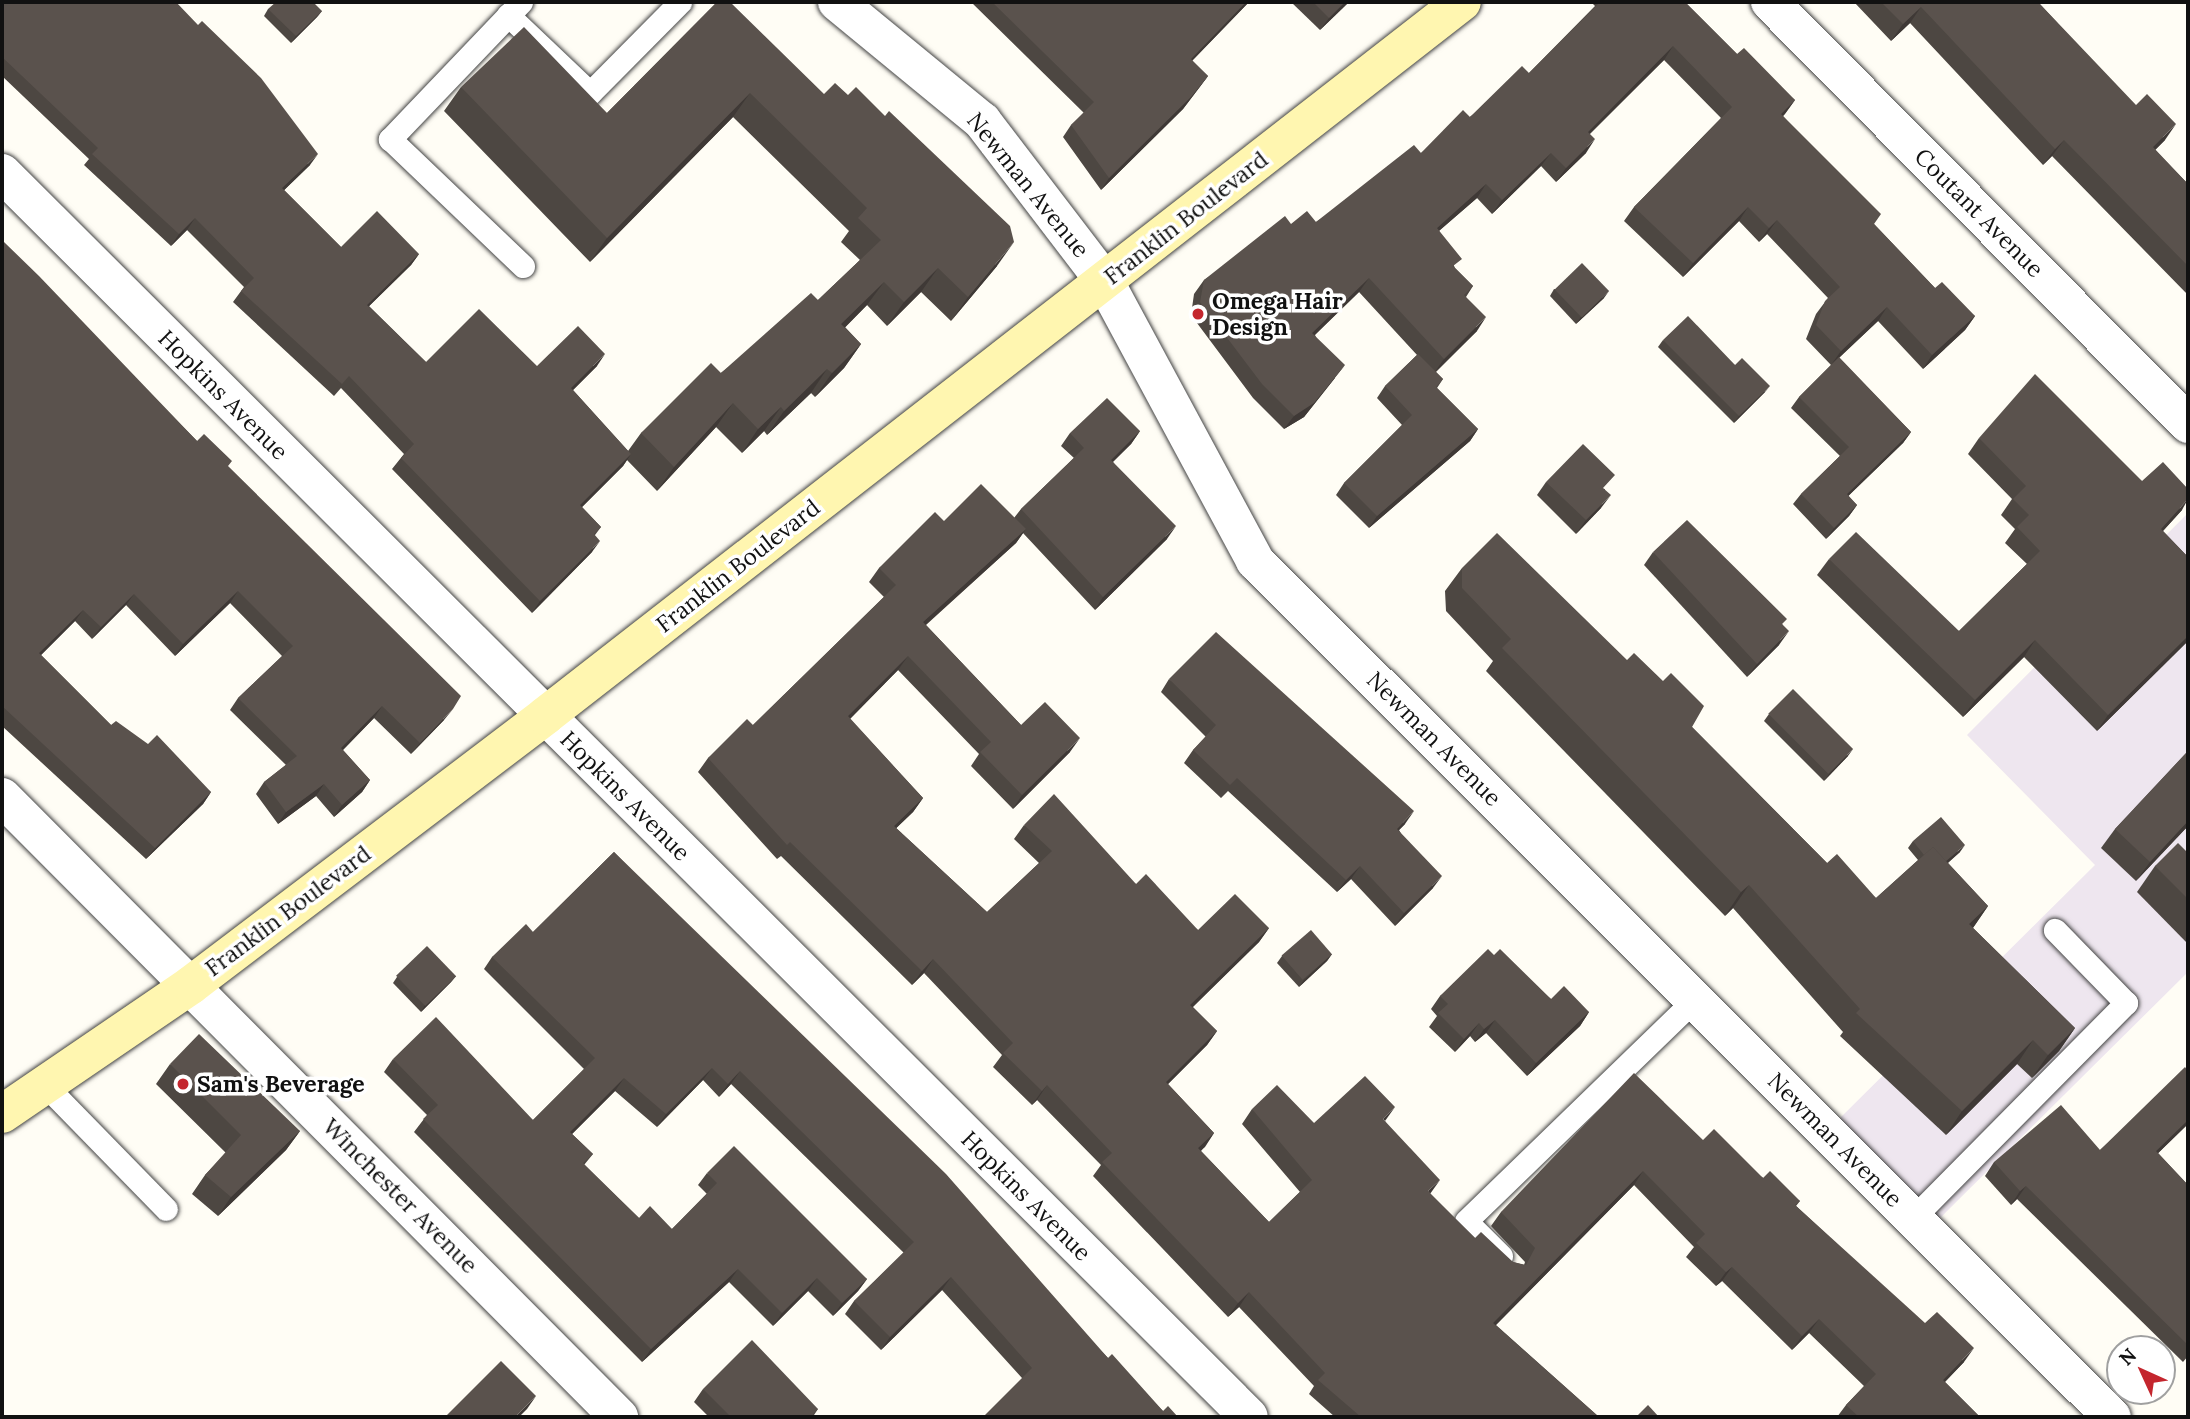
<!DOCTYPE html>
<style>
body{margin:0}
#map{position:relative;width:2190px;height:1419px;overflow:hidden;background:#fffdf5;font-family:Lora,serif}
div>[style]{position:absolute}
.industrial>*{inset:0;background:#eee6ef}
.roads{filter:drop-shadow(0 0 2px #444) drop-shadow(0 0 2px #444)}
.lane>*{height:23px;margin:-11.5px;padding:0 11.5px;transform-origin:11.5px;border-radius:11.5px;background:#fff}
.street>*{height:38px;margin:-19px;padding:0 19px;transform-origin:19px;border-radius:19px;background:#fff}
.secondary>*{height:38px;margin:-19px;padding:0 19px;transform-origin:19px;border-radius:19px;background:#fff6b0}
.wall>*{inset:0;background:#4d4742}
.shaded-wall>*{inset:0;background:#3f3936}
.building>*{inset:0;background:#5a524d;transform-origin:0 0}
.dots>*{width:19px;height:19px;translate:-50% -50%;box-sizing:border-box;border:4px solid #fff;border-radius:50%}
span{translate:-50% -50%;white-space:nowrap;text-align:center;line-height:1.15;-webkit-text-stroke:7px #fff;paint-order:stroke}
.street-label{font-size:23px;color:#111}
.poi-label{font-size:23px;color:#111;font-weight:700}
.left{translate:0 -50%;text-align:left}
.frame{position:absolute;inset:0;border:4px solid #111;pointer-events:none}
.north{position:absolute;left:2106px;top:1335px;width:70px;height:70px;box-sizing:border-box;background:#fff;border:2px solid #a0a0a0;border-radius:50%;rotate:315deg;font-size:19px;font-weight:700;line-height:28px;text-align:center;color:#111}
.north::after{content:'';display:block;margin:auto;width:24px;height:32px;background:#c4262e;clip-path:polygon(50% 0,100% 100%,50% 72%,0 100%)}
</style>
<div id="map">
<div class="industrial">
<div style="clip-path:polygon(2188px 513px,2188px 972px,1934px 1224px,1833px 1125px,2095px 865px,1967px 735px)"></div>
</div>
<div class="roads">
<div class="lane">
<div style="left:521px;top:2px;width:190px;rotate:133.7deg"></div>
<div style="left:390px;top:139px;width:184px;rotate:43.7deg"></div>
<div style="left:508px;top:15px;width:113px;rotate:43.6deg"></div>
<div style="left:590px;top:93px;width:128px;rotate:-45.3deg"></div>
<div style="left:45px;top:1085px;width:173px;rotate:45.7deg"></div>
<div style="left:1913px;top:1218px;width:303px;rotate:-45.3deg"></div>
<div style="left:2126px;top:1003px;width:102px;rotate:-134.2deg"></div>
<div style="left:1501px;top:1256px;width:49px;rotate:-135deg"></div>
<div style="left:1466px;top:1221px;width:318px;rotate:-44.1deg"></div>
</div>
<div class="street">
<div style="left:837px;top:2px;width:188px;rotate:39.4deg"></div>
<div style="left:982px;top:121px;width:203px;rotate:52.6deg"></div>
<div style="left:1105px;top:282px;width:317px;rotate:61.7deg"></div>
<div style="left:1255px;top:561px;width:1211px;rotate:44.97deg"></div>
<div style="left:1770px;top:2px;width:594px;rotate:45.27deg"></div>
<div style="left:2px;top:173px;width:1761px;rotate:44.93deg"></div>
<div style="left:2px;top:797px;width:875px;rotate:45.14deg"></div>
</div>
<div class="secondary">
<div style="left:2px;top:1114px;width:229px;rotate:-34.3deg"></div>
<div style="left:191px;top:985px;width:445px;rotate:-37.2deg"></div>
<div style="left:545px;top:716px;width:1162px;rotate:-37.91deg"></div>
</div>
</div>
<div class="wall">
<div style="clip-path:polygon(2px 2px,310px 165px,284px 190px,341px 247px,419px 254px,411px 265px,369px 306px,426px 362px,537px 366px,597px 366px,573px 390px,628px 451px,641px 433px,818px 300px,860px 260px,841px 242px,849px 231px,733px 117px,590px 262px,444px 111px,461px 87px,607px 113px,717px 2px,997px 266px,951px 321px,921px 292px,887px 326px,867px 305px,845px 327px,861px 344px,844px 368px,815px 397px,811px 393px,767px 435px,764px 431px,742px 453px,716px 427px,657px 491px,627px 460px,623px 466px,582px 507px,601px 527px,595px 535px,592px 552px,532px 613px,392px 469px,404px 454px,341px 388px,334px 396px,233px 302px,244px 287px,187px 230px,171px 246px,84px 165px,89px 159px,2px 76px)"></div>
<div style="clip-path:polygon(971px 2px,1249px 2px,1192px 61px,1208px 76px,1199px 88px,1183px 109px,1101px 190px,1063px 137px,1071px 125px,1084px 113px)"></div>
<div style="clip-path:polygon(1291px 2px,1349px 2px,1320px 30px)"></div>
<div style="clip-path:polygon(1591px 2px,1685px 2px,1737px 54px,1795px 100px,1783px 116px,1874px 224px,1935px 288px,1975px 316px,1965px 330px,1923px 369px,1878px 321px,1839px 358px,1911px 432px,1903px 443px,1848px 496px,1857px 505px,1849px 516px,1826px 539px,1793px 504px,1801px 494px,1840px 456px,1791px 408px,1799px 397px,1831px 365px,1806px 339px,1816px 314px,1828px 298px,1767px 234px,1759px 242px,1739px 221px,1683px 277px,1624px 221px,1634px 207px,1721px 118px,1664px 60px,1590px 134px,1586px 153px,1556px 182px,1541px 166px,1492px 214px,1477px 198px,1439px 231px,1455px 268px,1473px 286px,1466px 297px,1477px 331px,1436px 372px,1443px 379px,1437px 388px,1478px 429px,1470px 441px,1369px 528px,1336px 495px,1344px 483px,1402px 425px,1377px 398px,1385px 386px,1417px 355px,1359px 292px,1315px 335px,1335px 378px,1304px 417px,1284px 429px,1253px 398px,1191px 315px,1194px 294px,1204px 280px,1291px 224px,1316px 222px,1421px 153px,1529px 73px,1595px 6px)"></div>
<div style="clip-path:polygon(1854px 2px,2038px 2px,2165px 140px,2155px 150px,2188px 184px,2188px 295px,2052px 156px,2043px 165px,1910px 23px,1891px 41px)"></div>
<div style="clip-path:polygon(268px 9px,322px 11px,317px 17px,291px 43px,264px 16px)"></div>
<div style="clip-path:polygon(2px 243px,197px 441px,228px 467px,444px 720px,411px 754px,374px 718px,343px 750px,370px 780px,362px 792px,334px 817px,316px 796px,278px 824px,256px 794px,264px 782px,286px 765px,230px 710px,238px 698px,282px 656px,230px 603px,175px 656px,126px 605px,92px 639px,75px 621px,41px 655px,111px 725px,211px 792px,203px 804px,146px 859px,2px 726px)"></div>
<div style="clip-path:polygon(1554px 289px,1604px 298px,1576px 324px,1550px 296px)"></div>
<div style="clip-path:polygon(1663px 340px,1735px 365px,1765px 392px,1734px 423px,1658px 347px)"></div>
<div style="clip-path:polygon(1140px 431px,1131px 444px,1113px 462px,1167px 539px,1095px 610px,1023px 533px,1016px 543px,926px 625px,1021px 725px,1070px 752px,1013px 809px,971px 766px,979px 754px,898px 670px,850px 719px,923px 798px,913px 812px,896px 828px,987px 912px,1039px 863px,1014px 839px,1024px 825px,1136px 884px,1198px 930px,1269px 928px,1259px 942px,1193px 1007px,1217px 1031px,1207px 1045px,1168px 1084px,1214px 1133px,1201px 1151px,1269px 1222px,1300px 1192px,1242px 1124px,1252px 1109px,1314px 1123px,1385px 1121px,1430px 1194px,1475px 1238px,1513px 1262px,1524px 1265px,1525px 1262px,1491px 1226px,1501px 1212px,1703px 1140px,1800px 1201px,1796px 1206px,1964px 1362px,1945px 1382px,1980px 1417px,1837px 1417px,1846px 1405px,1864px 1386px,1809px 1333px,1792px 1350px,1722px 1281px,1716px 1286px,1686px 1257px,1694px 1247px,1634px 1185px,1496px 1325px,1599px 1417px,1335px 1417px,1309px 1394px,1314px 1386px,1239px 1307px,1228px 1317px,1093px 1176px,1101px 1165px,1037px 1100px,1032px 1105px,993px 1067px,1002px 1055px,924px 973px,912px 985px,781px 856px,777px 859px,698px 772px,708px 758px,753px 725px,884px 597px,869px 582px,879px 568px,944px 521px,1014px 518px,1021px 509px,1074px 458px,1061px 446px,1070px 433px)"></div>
<div style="clip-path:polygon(1979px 438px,2142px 481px,2182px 510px,2163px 531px,2188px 557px,2188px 641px,2097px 731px,2024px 657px,1963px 717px,1817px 575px,1829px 559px,1959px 631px,2027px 564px,2005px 543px,2015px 529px,2001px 515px,2012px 499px,1968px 454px)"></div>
<div style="clip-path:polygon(1546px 482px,1605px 489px,1601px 508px,1576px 534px,1537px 495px)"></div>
<div style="clip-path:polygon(1653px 552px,1783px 625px,1779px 645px,1747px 677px,1644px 565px)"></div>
<div style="clip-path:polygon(1462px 568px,1692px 727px,1827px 863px,1876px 898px,1918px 860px,1908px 848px,1913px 841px,1960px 852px,1948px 863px,1988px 906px,1973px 928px,2075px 1028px,2059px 1051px,2032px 1078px,2017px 1064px,1946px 1135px,1840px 1036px,1843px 1032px,1733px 908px,1725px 916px,1486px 671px,1493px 661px,1446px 611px,1445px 591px)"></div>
<div style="clip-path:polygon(1169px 679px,1405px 824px,1399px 830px,1433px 888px,1395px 926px,1351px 879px,1337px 892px,1228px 791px,1221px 798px,1184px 763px,1193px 750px,1206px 737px,1161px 692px)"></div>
<div style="clip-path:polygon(1769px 714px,1848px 756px,1824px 781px,1764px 721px)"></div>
<div style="clip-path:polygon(2188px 751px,2188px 826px,2136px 881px,2101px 848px,2115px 829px)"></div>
<div style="clip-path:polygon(614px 852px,1108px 1358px,1163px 1411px,1178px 1417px,1022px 1378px,942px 1290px,881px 1350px,845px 1314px,854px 1301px,904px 1253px,731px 1084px,719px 1097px,703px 1080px,657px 1127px,615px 1091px,572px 1134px,593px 1154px,584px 1165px,639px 1218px,672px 1229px,707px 1194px,698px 1185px,707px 1173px,867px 1279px,858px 1291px,833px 1316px,808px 1291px,773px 1326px,729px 1282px,642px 1362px,414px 1132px,427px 1115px,384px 1072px,393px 1059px,533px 1120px,584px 1069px,484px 969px,492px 957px,533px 932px)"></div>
<div style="clip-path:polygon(2188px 853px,2188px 944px,2137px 892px,2155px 866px)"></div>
<div style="clip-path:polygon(1332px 954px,1327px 961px,1299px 987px,1277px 963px,1282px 956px)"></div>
<div style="clip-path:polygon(1494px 955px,1551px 999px,1589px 1012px,1580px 1026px,1527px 1076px,1486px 1033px,1475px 1042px,1470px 1036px,1455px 1052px,1429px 1027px,1437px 1016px,1431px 1009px,1440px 996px)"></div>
<div style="clip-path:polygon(456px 976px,451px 982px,421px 1012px,393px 983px,397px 977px)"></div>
<div style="clip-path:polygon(170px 1064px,300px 1131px,286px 1150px,218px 1216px,192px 1194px,205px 1175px,226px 1153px,156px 1084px)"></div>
<div style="clip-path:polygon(2188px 1071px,2188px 1124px,2158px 1153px,2188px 1185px,2188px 1356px,2183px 1362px,2017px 1199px,2011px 1205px,1985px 1176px,1994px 1162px,2100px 1150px)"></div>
<div style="clip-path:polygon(703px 1389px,818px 1409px,814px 1415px,816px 1417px,709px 1417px,694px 1402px)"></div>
</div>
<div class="shaded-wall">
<div style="clip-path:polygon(1246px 2px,1249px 2px,1182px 71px,1191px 59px)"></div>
<div style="clip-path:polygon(1345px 2px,1349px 2px,1320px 30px,1329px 18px)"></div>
<div style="clip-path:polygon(1921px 7px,1910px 23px,1891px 41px,1903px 24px)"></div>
<div style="clip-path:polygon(322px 11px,317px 17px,291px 43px,296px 36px)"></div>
<div style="clip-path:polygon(1673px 46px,1664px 60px,1578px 145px,1588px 132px)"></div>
<div style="clip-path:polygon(1208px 76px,1183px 109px,1101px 190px,1109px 178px)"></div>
<div style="clip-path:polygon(750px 93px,733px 117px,590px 262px,607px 238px)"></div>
<div style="clip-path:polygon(1795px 100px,1785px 114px,1771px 128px,1781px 114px)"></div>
<div style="clip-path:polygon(2176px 124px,2165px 140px,2141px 164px,2153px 147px)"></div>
<div style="clip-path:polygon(1595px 139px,1586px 153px,1556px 182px,1566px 168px)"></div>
<div style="clip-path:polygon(2064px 140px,2052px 156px,2043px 165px,2055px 149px)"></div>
<div style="clip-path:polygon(1551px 153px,1541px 166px,1492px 214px,1502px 200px)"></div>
<div style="clip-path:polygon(318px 154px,310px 165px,274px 200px,282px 188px)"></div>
<div style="clip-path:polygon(1486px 184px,1477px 198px,1427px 241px,1437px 228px)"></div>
<div style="clip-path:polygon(1748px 207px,1739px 221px,1683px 277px,1693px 263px)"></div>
<div style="clip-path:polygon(195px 218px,187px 230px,171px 246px,179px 234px)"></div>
<div style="clip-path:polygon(1777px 220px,1767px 234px,1759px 242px,1769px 228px)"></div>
<div style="clip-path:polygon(1014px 242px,997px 266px,951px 321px,968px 297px)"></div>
<div style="clip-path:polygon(419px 254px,411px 265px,359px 316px,367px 305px)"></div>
<div style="clip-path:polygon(938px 268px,921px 292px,887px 326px,904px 302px)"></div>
<div style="clip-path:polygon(1369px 278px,1359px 292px,1303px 346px,1312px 333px)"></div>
<div style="clip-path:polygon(884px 282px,867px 305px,825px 348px,841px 324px)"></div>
<div style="clip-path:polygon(1609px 291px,1604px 298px,1576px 324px,1581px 317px)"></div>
<div style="clip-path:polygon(1887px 307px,1878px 321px,1831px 365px,1841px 351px)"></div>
<div style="clip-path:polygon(1975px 316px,1965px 330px,1923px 369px,1932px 355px)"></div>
<div style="clip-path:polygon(1486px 317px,1477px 331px,1434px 373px,1444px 359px)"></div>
<div style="clip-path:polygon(861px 344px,844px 368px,815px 397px,832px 373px)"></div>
<div style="clip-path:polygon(605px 354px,597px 366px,563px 400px,571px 388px)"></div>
<div style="clip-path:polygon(1345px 365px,1304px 417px,1284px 429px,1294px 416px)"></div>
<div style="clip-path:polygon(827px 369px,811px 393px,767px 435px,784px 411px)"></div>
<div style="clip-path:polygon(1770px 386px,1765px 392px,1734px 423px,1739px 416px)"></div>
<div style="clip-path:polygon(733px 403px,716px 427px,657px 491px,674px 467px)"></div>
<div style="clip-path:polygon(781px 407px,764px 431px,742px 453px,758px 429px)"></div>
<div style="clip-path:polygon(1478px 429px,1470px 441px,1369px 528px,1377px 516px)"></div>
<div style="clip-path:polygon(1140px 431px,1131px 444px,1102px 472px,1111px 460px)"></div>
<div style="clip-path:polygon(1911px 432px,1903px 443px,1839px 505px,1847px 494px)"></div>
<div style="clip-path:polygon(631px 454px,623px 466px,572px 517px,580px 505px)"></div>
<div style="clip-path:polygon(1611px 495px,1601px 508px,1576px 534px,1586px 520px)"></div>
<div style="clip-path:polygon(2188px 499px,2182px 510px,2150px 545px,2161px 529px)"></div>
<div style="clip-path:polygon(1857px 505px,1849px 516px,1826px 539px,1834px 528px)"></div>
<div style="clip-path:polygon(1176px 526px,1167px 539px,1095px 610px,1103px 597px)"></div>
<div style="clip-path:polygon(1026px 529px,1016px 543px,913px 636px,923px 622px)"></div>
<div style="clip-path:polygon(600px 541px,592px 552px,532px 613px,540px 601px)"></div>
<div style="clip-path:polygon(238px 591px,230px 603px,175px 656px,183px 644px)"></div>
<div style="clip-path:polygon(134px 594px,126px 605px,92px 639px,101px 627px)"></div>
<div style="clip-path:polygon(83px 610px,75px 621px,31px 665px,39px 653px)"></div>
<div style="clip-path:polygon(1789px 631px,1779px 645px,1747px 677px,1757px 664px)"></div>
<div style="clip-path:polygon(2188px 636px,2188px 641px,2097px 731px,2108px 715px)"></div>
<div style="clip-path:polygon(2035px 640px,2024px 657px,1963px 717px,1975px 700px)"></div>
<div style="clip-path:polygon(908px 656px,898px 670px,838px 731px,848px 716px)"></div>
<div style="clip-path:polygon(382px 706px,374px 718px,333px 760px,341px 748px)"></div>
<div style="clip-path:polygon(453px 709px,444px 720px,411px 754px,420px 743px)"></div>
<div style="clip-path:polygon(1080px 738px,1070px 752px,1013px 809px,1022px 795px)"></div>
<div style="clip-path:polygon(1853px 749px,1848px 756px,1824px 781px,1829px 774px)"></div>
<div style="clip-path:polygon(370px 780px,362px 792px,334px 817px,342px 805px)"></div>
<div style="clip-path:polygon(324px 784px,316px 796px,278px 824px,286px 812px)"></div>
<div style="clip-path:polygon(211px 792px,203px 804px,146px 859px,155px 848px)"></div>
<div style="clip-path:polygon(923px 798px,913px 812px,884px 840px,894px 826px)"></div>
<div style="clip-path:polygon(1414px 811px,1405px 824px,1388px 841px,1397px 829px)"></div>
<div style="clip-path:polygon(2188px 821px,2188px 826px,2136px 881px,2150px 862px)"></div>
<div style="clip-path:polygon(1965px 845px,1960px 852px,1932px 876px,1937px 869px)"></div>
<div style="clip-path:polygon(1360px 866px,1351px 879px,1337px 892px,1346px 880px)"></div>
<div style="clip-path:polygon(1442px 876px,1433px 888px,1395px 926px,1404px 913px)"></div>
<div style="clip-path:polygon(1749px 885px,1733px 908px,1725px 916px,1741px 892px)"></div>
<div style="clip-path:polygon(1988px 906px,1972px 929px,1969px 924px)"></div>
<div style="clip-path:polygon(1269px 928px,1259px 942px,1180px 1019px,1190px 1005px)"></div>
<div style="clip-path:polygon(1332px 954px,1327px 961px,1299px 987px,1304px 980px)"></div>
<div style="clip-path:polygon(933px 959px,924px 973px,912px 985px,922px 971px)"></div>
<div style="clip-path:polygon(456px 976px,451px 982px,421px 1012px,425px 1005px)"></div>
<div style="clip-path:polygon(1589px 1012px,1580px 1026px,1527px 1076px,1536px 1063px)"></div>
<div style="clip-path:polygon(1495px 1020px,1486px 1033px,1475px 1042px,1484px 1029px)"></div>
<div style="clip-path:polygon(1479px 1023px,1470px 1036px,1455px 1052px,1464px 1039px)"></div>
<div style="clip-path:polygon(2075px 1028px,2059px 1051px,2032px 1078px,2048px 1055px)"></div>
<div style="clip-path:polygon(1217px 1031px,1207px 1045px,1156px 1096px,1166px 1082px)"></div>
<div style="clip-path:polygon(2033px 1040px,2017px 1064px,1946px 1135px,1962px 1111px)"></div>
<div style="clip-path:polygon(712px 1068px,703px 1080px,657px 1127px,666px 1114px)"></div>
<div style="clip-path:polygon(740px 1071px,731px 1084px,719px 1097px,728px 1084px)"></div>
<div style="clip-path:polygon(624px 1078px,615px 1091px,562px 1144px,570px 1132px)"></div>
<div style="clip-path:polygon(1047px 1085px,1037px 1100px,1032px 1105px,1042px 1091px)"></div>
<div style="clip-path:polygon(1395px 1107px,1385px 1121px,1383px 1119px)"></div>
<div style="clip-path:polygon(2188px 1120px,2188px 1124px,2147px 1164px,2156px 1151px)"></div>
<div style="clip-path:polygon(300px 1131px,286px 1150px,218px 1216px,231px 1197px)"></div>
<div style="clip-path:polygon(1214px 1133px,1205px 1147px,1188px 1162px,1198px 1148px)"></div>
<div style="clip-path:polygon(1643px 1171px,1634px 1185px,1484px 1337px,1493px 1323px)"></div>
<div style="clip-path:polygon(1440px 1180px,1430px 1194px,1428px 1191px)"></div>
<div style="clip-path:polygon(2026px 1186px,2017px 1199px,2011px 1205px,2020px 1191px)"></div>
<div style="clip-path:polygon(1732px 1267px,1722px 1281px,1716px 1286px,1726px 1272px)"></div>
<div style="clip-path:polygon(738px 1269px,729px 1282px,642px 1362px,651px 1349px)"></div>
<div style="clip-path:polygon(951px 1277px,942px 1290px,881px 1350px,890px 1337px)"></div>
<div style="clip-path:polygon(817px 1278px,808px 1291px,773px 1326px,782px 1313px)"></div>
<div style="clip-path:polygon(867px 1279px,858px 1291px,833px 1316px,842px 1303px)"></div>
<div style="clip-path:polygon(1249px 1292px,1239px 1307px,1228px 1317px,1238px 1303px)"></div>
<div style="clip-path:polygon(1819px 1319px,1809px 1333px,1792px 1350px,1802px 1336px)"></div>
<div style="clip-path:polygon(1974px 1348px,1964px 1362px,1933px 1394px,1943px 1380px)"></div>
<div style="clip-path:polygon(536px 1396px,527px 1409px,519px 1417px,515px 1417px)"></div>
</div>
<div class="building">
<div style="clip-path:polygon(2px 2px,176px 2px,198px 25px,202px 21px,261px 78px,318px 154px,282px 188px,341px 247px,377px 211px,419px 254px,367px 305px,426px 362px,479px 309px,537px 366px,578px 326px,605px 354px,571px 388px,631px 454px,580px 505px,601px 527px,594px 534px,600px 541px,540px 601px,401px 458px,414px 444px,349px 376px,342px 384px,241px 291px,254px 278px,195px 218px,179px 234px,92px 154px,98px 148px,2px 57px)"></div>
<div style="clip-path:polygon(276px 2px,313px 2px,322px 11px,296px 36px,268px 9px)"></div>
<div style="clip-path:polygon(717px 2px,730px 2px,824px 94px,835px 83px,848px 95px,856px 87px,885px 116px,889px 111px,1010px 226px,1014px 242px,968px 297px,938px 268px,904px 302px,884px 282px,841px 324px,861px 344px,832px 373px,827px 369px,784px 411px,781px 407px,758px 429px,733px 403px,674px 467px,641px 433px,711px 363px,721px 373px,811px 293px,818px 300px,881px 240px,858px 218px,867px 208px,750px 93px,607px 238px,461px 87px,524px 27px,607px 113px)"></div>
<div style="clip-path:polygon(992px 2px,1246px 2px,1191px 59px,1208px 76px,1191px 97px,1109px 178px,1071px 125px,1094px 102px)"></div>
<div style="clip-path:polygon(1313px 2px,1345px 2px,1329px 18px)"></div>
<div style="clip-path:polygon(1600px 2px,1685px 2px,1737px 54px,1744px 48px,1795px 100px,1781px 114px,1881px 214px,1874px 224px,1935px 288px,1942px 282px,1975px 316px,1932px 355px,1887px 307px,1841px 351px,1816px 325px,1825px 301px,1840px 287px,1777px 220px,1769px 228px,1748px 207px,1693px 263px,1634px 207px,1732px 107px,1673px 46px,1588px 132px,1595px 139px,1566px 168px,1551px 153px,1502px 200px,1486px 184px,1437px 228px,1462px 259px,1453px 266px,1473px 286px,1464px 295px,1486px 317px,1444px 359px,1369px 278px,1312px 333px,1345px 365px,1314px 403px,1294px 416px,1262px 384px,1200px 302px,1204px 280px,1285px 216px,1291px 224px,1307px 211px,1316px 222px,1414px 145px,1421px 153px,1463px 110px,1470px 117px,1522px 66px,1529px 73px)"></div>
<div style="clip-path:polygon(1881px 2px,2038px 2px,2136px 105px,2147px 94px,2176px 124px,2153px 147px,2188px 184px,2188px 266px,2064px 140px,2055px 149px,1921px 7px,1903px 24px)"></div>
<div style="clip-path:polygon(4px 242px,39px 276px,197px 441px,204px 434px,232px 461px,228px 466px,461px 696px,453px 709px,420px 743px,382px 706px,341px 748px,370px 780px,342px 805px,324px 784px,286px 812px,264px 782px,297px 756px,238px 698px,293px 646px,238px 591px,183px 644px,134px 594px,101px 627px,83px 610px,39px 653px,111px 725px,116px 721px,148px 744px,157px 735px,211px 792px,155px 848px,2px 706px,2px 243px)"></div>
<div style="left:1582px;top:263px;width:39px;height:38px;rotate:46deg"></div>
<div style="clip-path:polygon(1688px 316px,1735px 365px,1742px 358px,1770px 386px,1739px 416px,1663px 340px)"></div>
<div style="clip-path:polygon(1418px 354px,1443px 379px,1436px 387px,1478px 429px,1377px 516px,1344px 483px,1412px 415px,1385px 386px)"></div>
<div style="clip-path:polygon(1839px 357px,1911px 432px,1847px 494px,1857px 505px,1834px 528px,1801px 494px,1849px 447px,1799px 397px)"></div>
<div style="clip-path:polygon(2035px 374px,2142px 481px,2163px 462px,2188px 489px,2188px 499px,2161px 529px,2188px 557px,2188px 636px,2108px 715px,2035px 640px,1975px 700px,1829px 559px,1856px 532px,1959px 631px,2040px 551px,2017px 527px,2029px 515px,2013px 499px,2026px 486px,1979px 438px)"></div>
<div style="clip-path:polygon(1107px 398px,1140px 431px,1111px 460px,1176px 526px,1103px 597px,1021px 509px,1084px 448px,1070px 433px)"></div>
<div style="clip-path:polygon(1583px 444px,1615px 475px,1603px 488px,1611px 495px,1586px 520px,1546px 482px)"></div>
<div style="clip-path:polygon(981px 484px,1026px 529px,923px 622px,1021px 725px,1045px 702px,1080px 738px,1022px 795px,980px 752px,991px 742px,908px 656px,848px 716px,923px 798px,894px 826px,987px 912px,1052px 851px,1024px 825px,1054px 794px,1136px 884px,1146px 874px,1198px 930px,1235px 894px,1269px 928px,1190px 1005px,1217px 1031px,1166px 1082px,1214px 1133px,1198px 1148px,1269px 1222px,1312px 1180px,1252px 1109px,1277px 1085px,1314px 1123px,1365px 1076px,1395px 1107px,1383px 1119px,1440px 1180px,1428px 1191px,1475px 1238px,1481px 1232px,1513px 1262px,1526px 1265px,1535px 1248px,1501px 1212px,1634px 1073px,1703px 1140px,1714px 1129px,1763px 1178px,1770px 1171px,1800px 1201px,1795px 1205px,1925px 1323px,1937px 1312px,1974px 1348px,1943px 1380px,1980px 1417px,1859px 1417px,1846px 1405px,1876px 1374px,1819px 1319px,1802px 1336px,1732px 1267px,1726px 1272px,1696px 1243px,1705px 1234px,1643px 1171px,1493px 1323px,1599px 1417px,1361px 1417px,1318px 1380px,1325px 1373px,1249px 1292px,1238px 1303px,1102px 1162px,1112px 1153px,1047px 1085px,1042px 1091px,1003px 1053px,1013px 1043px,933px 959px,922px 971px,790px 842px,787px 845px,708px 758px,747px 719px,753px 725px,896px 585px,879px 568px,935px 512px,944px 521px)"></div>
<div style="clip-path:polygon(1687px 520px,1787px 619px,1782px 624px,1789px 631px,1757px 664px,1653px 552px)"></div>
<div style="clip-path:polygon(1497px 533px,1627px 660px,1634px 653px,1663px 681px,1671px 673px,1704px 706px,1692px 727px,1827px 863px,1837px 854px,1876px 898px,1933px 847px,1988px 906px,1969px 924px,2075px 1028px,2048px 1055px,2033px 1040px,1962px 1111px,1856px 1013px,1860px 1009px,1749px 885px,1741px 892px,1502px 648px,1511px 639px,1462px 588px,1462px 568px)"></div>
<div style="clip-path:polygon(1216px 632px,1414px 811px,1397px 829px,1442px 876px,1404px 913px,1360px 866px,1346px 880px,1237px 778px,1230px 785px,1193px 750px,1216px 725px,1169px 679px)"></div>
<div style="left:1793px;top:689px;width:85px;height:35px;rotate:45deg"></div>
<div style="clip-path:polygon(2188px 751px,2188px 821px,2150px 862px,2115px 829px)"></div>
<div style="clip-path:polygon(1941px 817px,1965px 845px,1946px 861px,1933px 847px,1924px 855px,1913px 841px)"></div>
<div style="clip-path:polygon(2178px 843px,2188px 853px,2188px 899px,2155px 866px)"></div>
<div style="clip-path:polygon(614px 852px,946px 1174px,1108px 1358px,1112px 1354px,1163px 1411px,1168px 1406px,1178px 1417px,983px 1417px,1032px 1368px,951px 1277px,890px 1337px,854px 1301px,914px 1242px,740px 1071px,728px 1084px,712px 1068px,666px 1114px,624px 1078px,570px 1132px,593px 1154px,583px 1163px,639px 1218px,650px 1206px,672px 1229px,717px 1183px,707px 1173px,734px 1146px,867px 1279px,842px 1303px,817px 1278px,782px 1313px,738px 1269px,651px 1349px,423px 1119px,438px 1105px,393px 1059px,436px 1017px,533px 1120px,595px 1058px,492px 957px,526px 924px,533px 932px)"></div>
<div style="left:1311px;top:930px;width:32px;height:39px;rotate:49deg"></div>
<div style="left:427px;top:946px;width:42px;height:43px;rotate:46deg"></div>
<div style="clip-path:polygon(1488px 949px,1494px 955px,1500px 949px,1551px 999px,1564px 986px,1589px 1012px,1536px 1063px,1495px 1020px,1484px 1029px,1479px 1023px,1464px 1039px,1438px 1013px,1448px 1004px,1440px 996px)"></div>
<div style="clip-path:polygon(199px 1034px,300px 1131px,231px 1197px,205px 1175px,241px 1135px,170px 1064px)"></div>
<div style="clip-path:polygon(2185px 1067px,2188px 1071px,2188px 1120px,2156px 1151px,2188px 1185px,2188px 1345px,2026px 1186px,2020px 1191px,1994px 1162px,2061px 1105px,2100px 1150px)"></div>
<div style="clip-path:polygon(752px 1340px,818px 1409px,813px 1414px,816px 1417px,731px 1417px,703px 1389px)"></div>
<div style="clip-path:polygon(501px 1361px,536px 1396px,515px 1417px,445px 1417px)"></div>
<div style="clip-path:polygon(1648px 1405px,1659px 1417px,1636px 1417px)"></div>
</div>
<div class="dots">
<div style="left:1198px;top:314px;background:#c4262e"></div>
<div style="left:183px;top:1084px;background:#c4262e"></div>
</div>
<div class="street-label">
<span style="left:1028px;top:185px;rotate:51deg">Newman Avenue</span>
<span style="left:1979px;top:213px;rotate:45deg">Coutant Avenue</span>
<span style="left:1186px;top:218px;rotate:-38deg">Franklin Boulevard</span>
<span style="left:223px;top:395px;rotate:45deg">Hopkins Avenue</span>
<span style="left:738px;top:566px;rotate:-38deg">Franklin Boulevard</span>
<span style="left:1434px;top:739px;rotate:45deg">Newman Avenue</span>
<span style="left:625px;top:796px;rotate:45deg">Hopkins Avenue</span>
<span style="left:288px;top:911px;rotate:-37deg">Franklin Boulevard</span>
<span style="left:1835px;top:1140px;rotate:45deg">Newman Avenue</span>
<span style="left:400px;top:1196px;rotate:45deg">Winchester Avenue</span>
<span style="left:1026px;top:1196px;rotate:45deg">Hopkins Avenue</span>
</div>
<div class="poi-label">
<span class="left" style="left:1212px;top:314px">Omega Hair<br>Design</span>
<span class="left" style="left:197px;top:1084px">Sam's Beverage</span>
</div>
<div class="frame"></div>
<div class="north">N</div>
</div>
